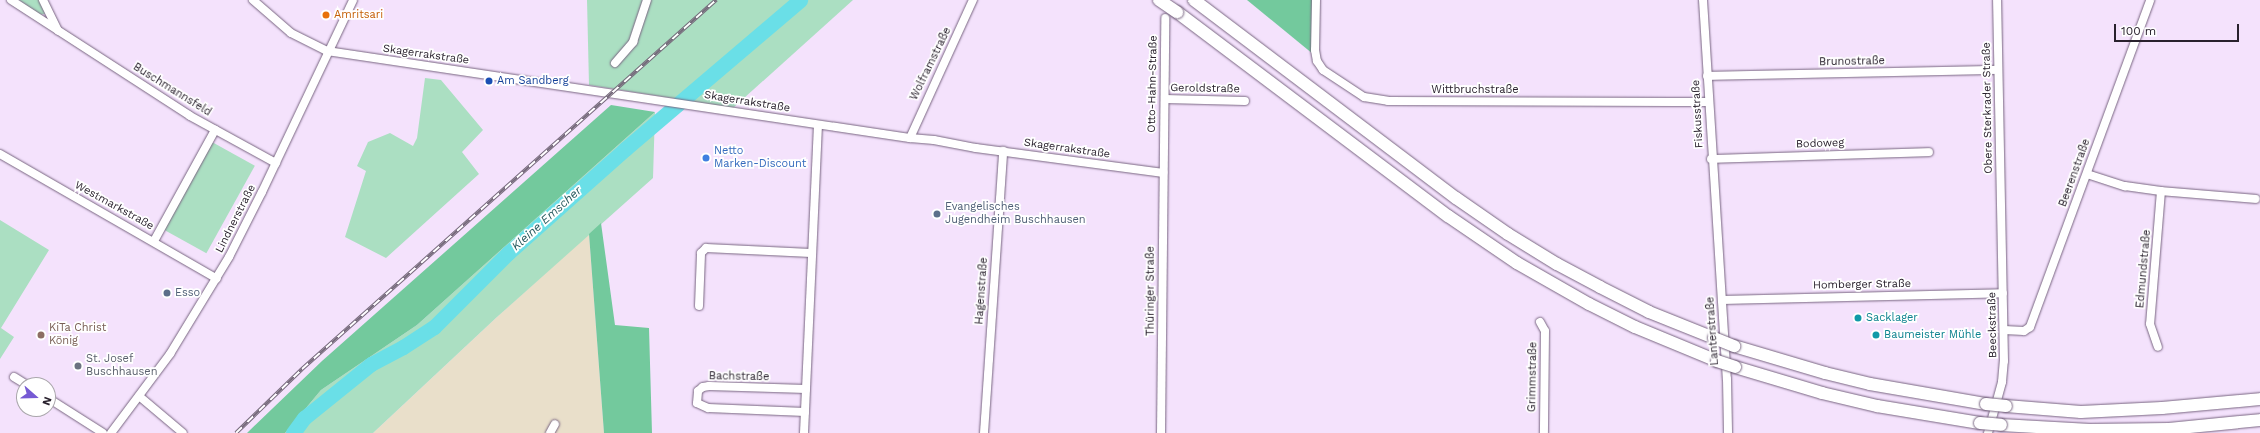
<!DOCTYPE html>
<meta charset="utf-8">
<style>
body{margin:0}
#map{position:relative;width:2260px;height:433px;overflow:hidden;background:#f4e2fc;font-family:"Work Sans",sans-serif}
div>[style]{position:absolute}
.industrial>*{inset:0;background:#e9dfca}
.green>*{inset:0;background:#abdfc2;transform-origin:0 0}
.forest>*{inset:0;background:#73c99d}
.river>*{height:15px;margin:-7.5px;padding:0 7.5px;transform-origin:7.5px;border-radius:7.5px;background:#6adfe7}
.roads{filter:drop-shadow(0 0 1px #786581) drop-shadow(0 0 1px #786581)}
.minor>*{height:8px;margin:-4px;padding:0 4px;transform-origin:4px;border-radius:4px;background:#fff}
.highway>*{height:12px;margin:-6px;padding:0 6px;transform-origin:6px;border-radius:6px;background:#fff}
.rail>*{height:4px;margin-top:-2px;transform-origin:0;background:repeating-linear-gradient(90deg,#fff 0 8px,#766a7b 0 16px);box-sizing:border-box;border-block:1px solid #766a7b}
.bridges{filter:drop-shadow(0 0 1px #786581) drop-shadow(0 0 1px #786581)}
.highway-bridge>*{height:12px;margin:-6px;padding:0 6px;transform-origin:6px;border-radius:6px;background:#fff}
.dots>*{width:11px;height:11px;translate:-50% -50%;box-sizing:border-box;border:2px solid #fff;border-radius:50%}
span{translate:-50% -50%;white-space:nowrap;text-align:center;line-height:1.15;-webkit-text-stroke:3.5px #fff;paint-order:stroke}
.food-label{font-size:11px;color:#c56008}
.left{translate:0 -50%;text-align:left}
.street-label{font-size:11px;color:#29212d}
.transit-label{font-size:11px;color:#164399}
.shop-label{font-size:11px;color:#366cbe}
.service-label{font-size:11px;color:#4e5e75}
.culture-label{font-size:11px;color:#0d838f}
.education-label{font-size:11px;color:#785e54}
.worship-label{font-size:11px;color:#5b616d}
.water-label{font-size:12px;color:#285a5e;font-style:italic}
.north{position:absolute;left:16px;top:377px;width:40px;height:40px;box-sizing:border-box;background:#fff;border:1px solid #a9a6ab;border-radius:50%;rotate:110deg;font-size:11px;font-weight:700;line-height:16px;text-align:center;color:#29212d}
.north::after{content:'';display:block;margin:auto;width:14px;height:18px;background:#765ad4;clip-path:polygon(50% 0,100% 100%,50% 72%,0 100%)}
.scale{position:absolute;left:2114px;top:24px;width:125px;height:18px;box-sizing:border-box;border:2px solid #29212d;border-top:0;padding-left:5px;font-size:12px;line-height:14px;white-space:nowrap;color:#29212d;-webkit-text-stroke:3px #fff;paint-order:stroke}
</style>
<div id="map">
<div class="industrial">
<div style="clip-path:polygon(589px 234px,604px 433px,373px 433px,497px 317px)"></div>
</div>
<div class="green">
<div style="clip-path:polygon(19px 0,41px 0,47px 13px,40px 15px)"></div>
<div style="clip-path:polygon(587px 0,853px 0,733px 108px,589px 85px)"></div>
<div style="clip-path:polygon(425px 78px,441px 80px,483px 130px,462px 152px,479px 174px,386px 258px,345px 237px,366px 171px,357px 166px,368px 142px,390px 133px,413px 146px,417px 138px)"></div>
<div style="clip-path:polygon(655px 112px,653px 178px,497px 317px,373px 433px,285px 433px,321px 390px,417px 325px)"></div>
<div style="left:212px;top:142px;width:49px;height:100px;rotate:29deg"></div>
<div style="clip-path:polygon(0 220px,49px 250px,1px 328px,14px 337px,0 359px)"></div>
</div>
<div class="forest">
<div style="clip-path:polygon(1247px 0,1314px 0,1313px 54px)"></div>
<div style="clip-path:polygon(611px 105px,655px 112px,417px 325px,321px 390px,285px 433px,247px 433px,322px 361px)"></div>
<div style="clip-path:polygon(601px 223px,615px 325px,649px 328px,652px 433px,604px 433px,589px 234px)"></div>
</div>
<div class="river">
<div style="left:293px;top:433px;width:19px;rotate:-54deg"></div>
<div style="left:304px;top:418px;width:86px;rotate:-38.9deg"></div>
<div style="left:371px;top:364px;width:36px;rotate:-28deg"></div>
<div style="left:403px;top:347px;width:37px;rotate:-33deg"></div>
<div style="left:434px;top:327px;width:105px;rotate:-45deg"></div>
<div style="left:508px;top:253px;width:157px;rotate:-41.6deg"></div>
<div style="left:625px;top:149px;width:230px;rotate:-40.4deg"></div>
</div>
<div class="roads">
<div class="minor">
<div style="left:11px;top:0;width:213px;rotate:32.9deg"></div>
<div style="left:190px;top:116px;width:98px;rotate:28.7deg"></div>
<div style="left:43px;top:0;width:34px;rotate:64deg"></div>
<div style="left:253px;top:0;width:50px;rotate:41deg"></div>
<div style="left:291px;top:33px;width:40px;rotate:26.6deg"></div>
<div style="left:327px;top:51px;width:589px;rotate:8.49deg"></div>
<div style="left:910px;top:138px;width:24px;rotate:5deg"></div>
<div style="left:934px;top:140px;width:43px;rotate:10.8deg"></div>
<div style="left:976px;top:148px;width:189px;rotate:7.6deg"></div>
<div style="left:1316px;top:0;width:50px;rotate:91.1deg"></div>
<div style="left:1315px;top:50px;width:11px;rotate:80deg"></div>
<div style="left:1317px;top:61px;width:11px;rotate:56deg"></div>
<div style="left:1323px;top:70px;width:49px;rotate:33.4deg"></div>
<div style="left:1364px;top:97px;width:24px;rotate:9deg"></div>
<div style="left:1388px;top:101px;width:320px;rotate:0.2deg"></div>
<div style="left:1703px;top:0;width:380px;rotate:86.4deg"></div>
<div style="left:1727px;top:379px;width:54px;rotate:88.9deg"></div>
<div style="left:615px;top:63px;width:28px;rotate:-49deg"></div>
<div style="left:633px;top:42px;width:44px;rotate:-71.6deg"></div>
<div style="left:1707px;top:76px;width:291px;rotate:-1.2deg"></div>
<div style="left:1165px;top:99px;width:80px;rotate:1.4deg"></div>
<div style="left:910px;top:138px;width:152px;rotate:-65.5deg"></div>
<div style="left:0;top:154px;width:250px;rotate:29.9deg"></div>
<div style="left:1711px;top:159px;width:218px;rotate:-1.8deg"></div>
<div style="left:2087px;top:174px;width:40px;rotate:18deg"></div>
<div style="left:2125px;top:186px;width:36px;rotate:8deg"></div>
<div style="left:2161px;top:191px;width:133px;rotate:94.7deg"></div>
<div style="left:2150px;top:324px;width:24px;rotate:71deg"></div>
<div style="left:2161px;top:191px;width:95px;rotate:4.8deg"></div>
<div style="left:154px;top:241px;width:127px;rotate:-61.2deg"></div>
<div style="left:1722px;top:300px;width:281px;rotate:-1.4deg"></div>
<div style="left:699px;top:306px;width:53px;rotate:-87.8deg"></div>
<div style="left:701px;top:253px;width:7px;rotate:-45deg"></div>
<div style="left:706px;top:248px;width:105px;rotate:2.7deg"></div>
<div style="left:1540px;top:322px;width:10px;rotate:61deg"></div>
<div style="left:1545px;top:331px;width:102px;rotate:90.6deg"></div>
<div style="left:2004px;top:330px;width:20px;rotate:3deg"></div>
<div style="left:2024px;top:331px;width:7px;rotate:-34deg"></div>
<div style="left:2030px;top:327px;width:348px;rotate:-69.8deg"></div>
<div style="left:14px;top:377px;width:15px;rotate:32deg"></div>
<div style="left:139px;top:396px;width:57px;rotate:40.1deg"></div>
<div style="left:48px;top:398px;width:65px;rotate:32.5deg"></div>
<div style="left:805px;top:412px;width:97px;rotate:-177.6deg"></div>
<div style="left:708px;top:408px;width:12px;rotate:-156deg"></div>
<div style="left:697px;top:403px;width:12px;rotate:-85deg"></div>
<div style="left:698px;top:391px;width:6px;rotate:-39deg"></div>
<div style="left:703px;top:387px;width:6px;rotate:-9deg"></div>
<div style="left:709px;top:386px;width:97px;rotate:1.8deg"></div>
<div style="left:111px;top:433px;width:99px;rotate:-53.2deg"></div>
<div style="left:170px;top:354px;width:114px;rotate:-58.7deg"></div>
<div style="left:229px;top:257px;width:73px;rotate:-63.1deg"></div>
<div style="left:262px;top:192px;width:212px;rotate:-64.6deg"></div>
<div style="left:550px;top:433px;width:10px;rotate:-61deg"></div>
<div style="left:804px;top:433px;width:308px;rotate:-87.4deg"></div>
<div style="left:984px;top:433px;width:283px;rotate:-86.1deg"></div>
<div style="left:1161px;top:433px;width:415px;rotate:-89.4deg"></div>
<div style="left:1988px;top:433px;width:53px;rotate:-74.6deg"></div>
<div style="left:2002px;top:382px;width:21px;rotate:-85deg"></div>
<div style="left:2004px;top:361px;width:361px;rotate:-91.1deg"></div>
</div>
<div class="highway">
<div style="left:1194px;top:0;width:328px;rotate:37.1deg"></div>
<div style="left:1456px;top:198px;width:63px;rotate:34.7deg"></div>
<div style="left:1508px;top:234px;width:57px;rotate:31.5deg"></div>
<div style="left:1557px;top:264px;width:49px;rotate:28.1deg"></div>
<div style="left:1600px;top:287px;width:55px;rotate:27deg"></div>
<div style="left:1649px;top:312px;width:70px;rotate:21.8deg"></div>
<div style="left:1177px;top:12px;width:339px;rotate:37deg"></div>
<div style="left:1448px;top:216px;width:83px;rotate:34.3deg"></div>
<div style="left:1517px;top:263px;width:83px;rotate:29.7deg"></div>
<div style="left:1589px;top:304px;width:51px;rotate:26.6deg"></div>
<div style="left:1635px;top:327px;width:89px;rotate:22.5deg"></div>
<div style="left:1734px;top:346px;width:95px;rotate:16.5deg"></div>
<div style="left:1825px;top:373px;width:46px;rotate:13.7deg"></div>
<div style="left:1870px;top:384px;width:118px;rotate:9.8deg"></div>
<div style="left:1735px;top:367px;width:91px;rotate:16.6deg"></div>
<div style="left:1822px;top:393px;width:57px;rotate:13.3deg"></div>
<div style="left:1877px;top:406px;width:104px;rotate:9.4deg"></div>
<div style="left:2006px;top:406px;width:75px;rotate:4.6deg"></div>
<div style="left:2081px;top:412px;width:81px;rotate:-2.8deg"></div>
<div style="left:2162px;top:408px;width:98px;rotate:-5.2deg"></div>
<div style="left:2001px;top:425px;width:89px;rotate:3.2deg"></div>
<div style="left:2090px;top:430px;width:79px;rotate:-0.7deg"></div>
<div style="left:2169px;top:429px;width:91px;rotate:-5.6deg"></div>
</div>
</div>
<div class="rail">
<div style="left:236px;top:433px;width:92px;rotate:-44.1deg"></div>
<div style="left:302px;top:369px;width:555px;rotate:-41.71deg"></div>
</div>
<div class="bridges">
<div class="highway-bridge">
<div style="left:1159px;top:0;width:22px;rotate:34deg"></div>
<div style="left:1714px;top:338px;width:22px;rotate:22deg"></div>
<div style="left:1717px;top:361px;width:19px;rotate:18deg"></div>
<div style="left:1986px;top:404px;width:20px;rotate:6deg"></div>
<div style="left:1980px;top:423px;width:21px;rotate:5deg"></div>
</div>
</div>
<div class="dots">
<div style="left:326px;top:15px;background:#e8710a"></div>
<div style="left:489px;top:81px;background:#1a4fb4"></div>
<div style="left:706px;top:158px;background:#3f7fe0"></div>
<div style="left:937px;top:214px;background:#5c6f8a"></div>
<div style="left:167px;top:293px;background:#5c6f8a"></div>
<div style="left:1858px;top:318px;background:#0f9aa8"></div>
<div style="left:41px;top:335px;background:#8d6e63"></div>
<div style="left:1876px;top:335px;background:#0f9aa8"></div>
<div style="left:78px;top:366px;background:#6b7280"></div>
</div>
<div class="food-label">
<span class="left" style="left:334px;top:15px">Amritsari</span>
</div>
<div class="street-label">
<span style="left:426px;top:55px;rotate:8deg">Skagerrakstraße</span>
<span style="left:1852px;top:62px;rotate:-1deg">Brunostraße</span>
<span style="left:931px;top:64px;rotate:-64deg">Wolframstraße</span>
<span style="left:1153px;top:84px;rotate:-89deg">Otto-Hahn-Straße</span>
<span style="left:1205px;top:89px;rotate:1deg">Geroldstraße</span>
<span style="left:172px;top:90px;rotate:32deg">Buschmannsfeld</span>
<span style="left:1475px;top:90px">Wittbruchstraße</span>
<span style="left:747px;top:102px;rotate:9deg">Skagerrakstraße</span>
<span style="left:1988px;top:108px;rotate:-91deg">Obere Sterkrader Straße</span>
<span style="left:1698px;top:114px;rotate:-93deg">Fiskusstraße</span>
<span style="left:1820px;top:144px;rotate:-2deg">Bodoweg</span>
<span style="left:1067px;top:149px;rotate:8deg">Skagerrakstraße</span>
<span style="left:2075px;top:173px;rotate:-70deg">Beerenstraße</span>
<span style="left:114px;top:206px;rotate:29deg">Westmarkstraße</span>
<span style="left:236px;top:219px;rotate:-63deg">Lindnerstraße</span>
<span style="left:2144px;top:269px;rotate:-85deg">Edmundstraße</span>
<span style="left:1862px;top:285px;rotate:-1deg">Homberger Straße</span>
<span style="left:982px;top:291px;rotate:-86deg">Hagenstraße</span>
<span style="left:1151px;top:291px;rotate:-90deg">Thüringer Straße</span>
<span style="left:1993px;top:325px;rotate:-91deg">Beeckstraße</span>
<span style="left:1713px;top:331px;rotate:-94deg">Lanterstraße</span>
<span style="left:739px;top:377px;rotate:1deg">Bachstraße</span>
<span style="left:1533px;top:377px;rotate:-89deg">Grimmstraße</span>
</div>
<div class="transit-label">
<span class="left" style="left:497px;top:81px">Am Sandberg</span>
</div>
<div class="shop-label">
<span class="left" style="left:714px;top:158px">Netto<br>Marken-Discount</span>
</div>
<div class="service-label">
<span class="left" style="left:945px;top:214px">Evangelisches<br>Jugendheim Buschhausen</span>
<span class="left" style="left:175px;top:293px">Esso</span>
</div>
<div class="culture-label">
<span class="left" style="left:1866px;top:318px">Sacklager</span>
<span class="left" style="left:1884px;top:335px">Baumeister Mühle</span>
</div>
<div class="education-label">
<span class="left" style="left:49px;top:335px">KiTa Christ<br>König</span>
</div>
<div class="worship-label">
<span class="left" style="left:86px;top:366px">St. Josef<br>Buschhausen</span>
</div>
<div class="water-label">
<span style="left:547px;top:219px;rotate:-42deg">Kleine Emscher</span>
</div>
<div class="north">N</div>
<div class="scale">100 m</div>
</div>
